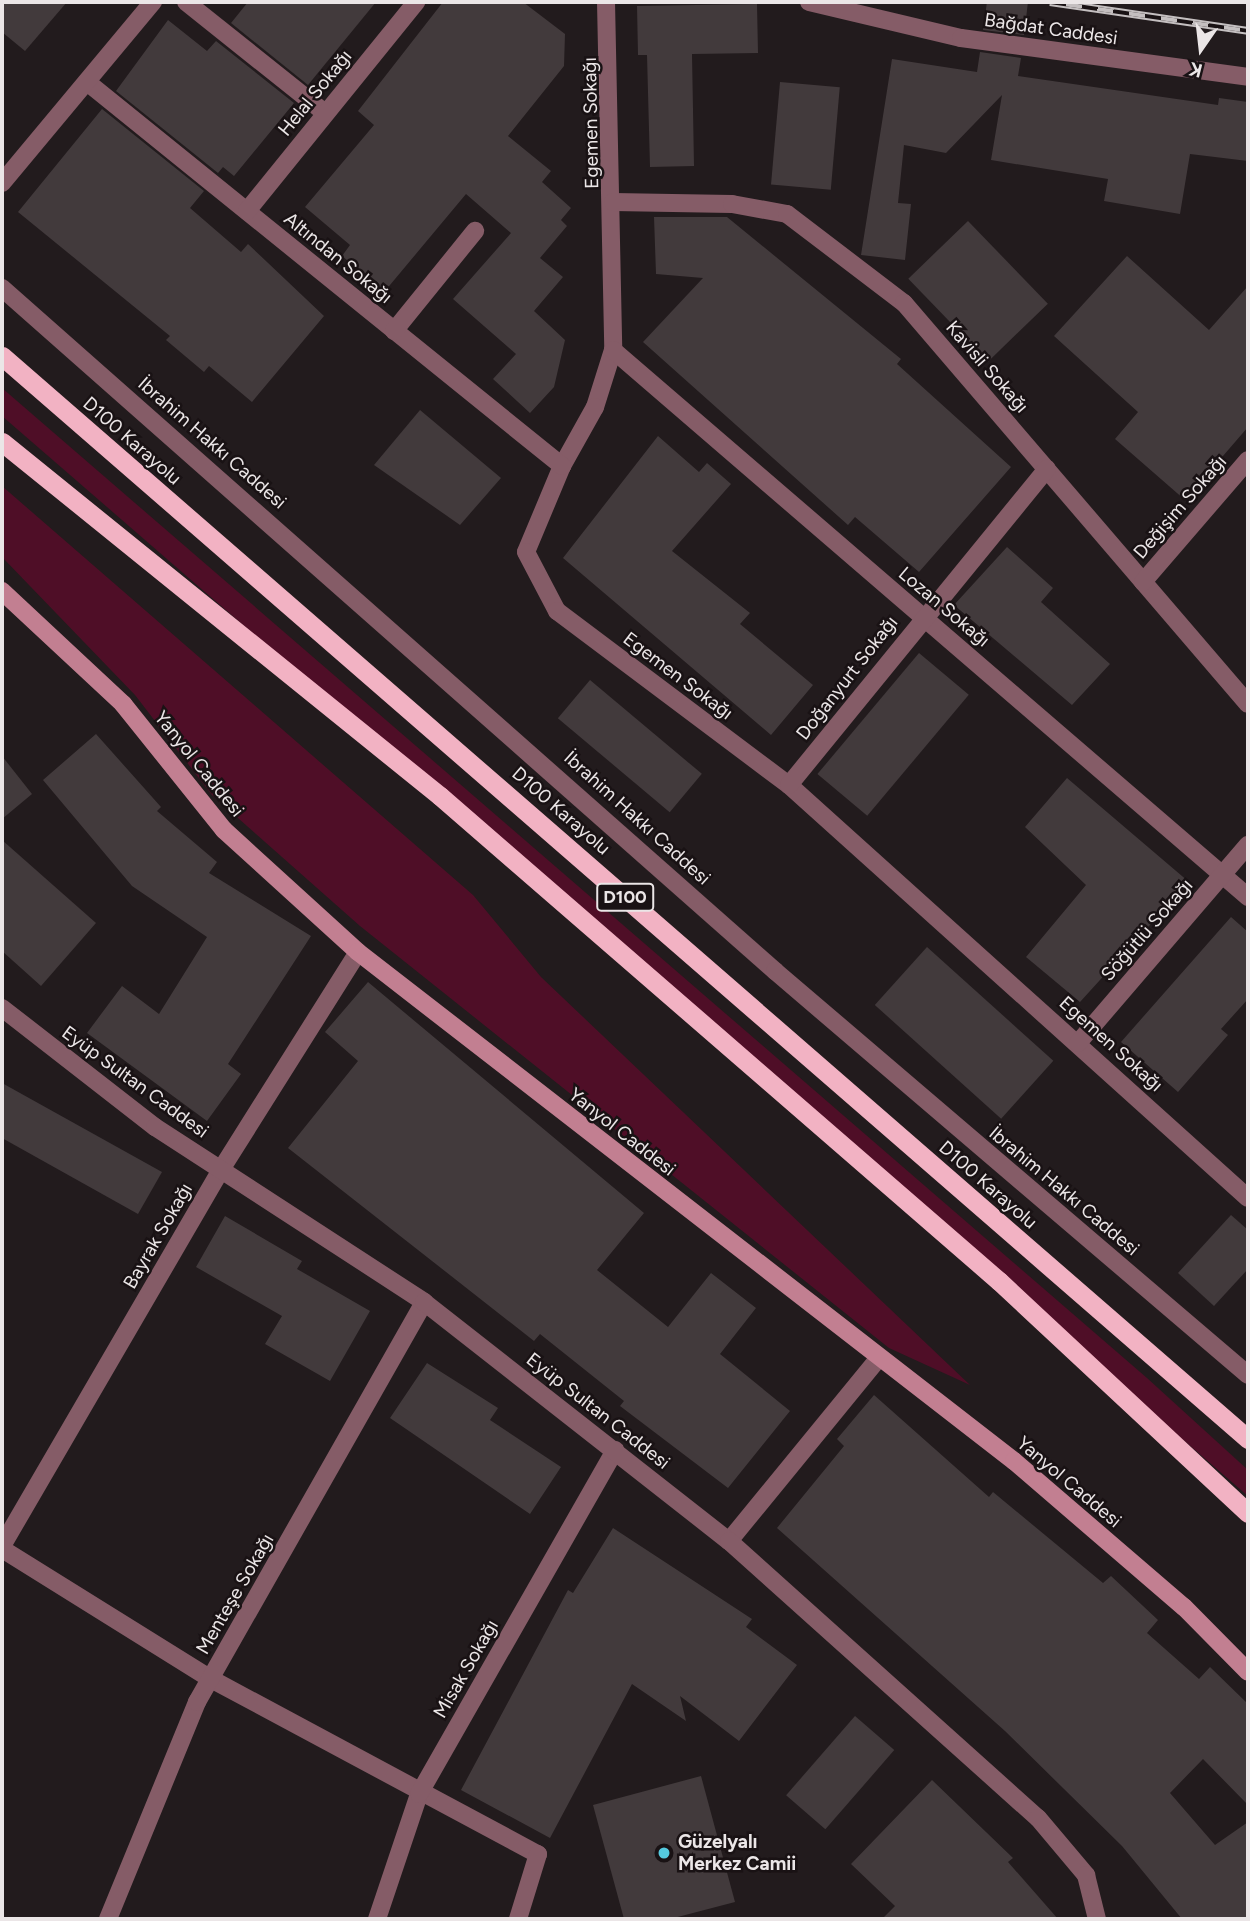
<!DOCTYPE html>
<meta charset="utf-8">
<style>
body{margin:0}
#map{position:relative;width:1250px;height:1921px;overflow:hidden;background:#221b1d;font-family:Figtree,sans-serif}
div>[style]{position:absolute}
.green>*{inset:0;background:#4f0e27}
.building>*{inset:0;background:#423a3c;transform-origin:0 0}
.minor>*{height:18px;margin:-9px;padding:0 9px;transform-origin:9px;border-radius:9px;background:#855c67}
.tertiary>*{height:18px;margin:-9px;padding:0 9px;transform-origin:9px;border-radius:9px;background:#855c67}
.secondary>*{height:18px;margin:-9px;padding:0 9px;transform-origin:9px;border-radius:9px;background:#c27f91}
.trunk>*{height:19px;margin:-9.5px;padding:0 9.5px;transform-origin:9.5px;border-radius:9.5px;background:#f2b2c3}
.rail>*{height:8px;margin-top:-4px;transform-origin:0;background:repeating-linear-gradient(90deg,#191214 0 16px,#c4bfc0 0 32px);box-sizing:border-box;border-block:2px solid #c4bfc0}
.dots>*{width:19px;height:19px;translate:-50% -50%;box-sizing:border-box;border:4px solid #191214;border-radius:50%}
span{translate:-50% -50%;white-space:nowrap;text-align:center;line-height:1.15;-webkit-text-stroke:5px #191214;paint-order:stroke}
.shield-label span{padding:2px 5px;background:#191214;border:2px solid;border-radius:5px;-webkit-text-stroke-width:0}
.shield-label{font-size:18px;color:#ebe6e7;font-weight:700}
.street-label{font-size:19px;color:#ebe6e7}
.poi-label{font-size:19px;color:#ebe6e7;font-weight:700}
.left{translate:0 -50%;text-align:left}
.frame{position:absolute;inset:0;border:4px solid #ebe6e7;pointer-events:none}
.north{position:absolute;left:1166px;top:14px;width:70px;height:70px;-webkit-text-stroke:5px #191214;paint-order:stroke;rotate:194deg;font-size:19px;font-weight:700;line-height:28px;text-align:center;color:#ebe6e7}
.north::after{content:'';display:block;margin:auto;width:24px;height:32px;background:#ebe6e7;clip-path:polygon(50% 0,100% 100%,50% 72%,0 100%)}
</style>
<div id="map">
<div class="green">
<div style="clip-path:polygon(2px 388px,1147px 1378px,1248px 1470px,1248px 1496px,2px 416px)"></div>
<div style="clip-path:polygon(2px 486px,473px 895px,541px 977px,970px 1385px,889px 1348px,360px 926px,212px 795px,135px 695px,2px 557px)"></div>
</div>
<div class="building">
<div style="clip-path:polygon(2px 2px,67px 2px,25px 51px,2px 32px)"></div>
<div style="clip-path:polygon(248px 2px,376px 2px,308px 85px,231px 23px)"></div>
<div style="clip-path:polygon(443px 2px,523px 2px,565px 34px,564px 66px,508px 136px,551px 171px,542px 182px,571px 208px,561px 220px,567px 226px,540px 258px,563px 277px,534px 311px,565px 340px,554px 387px,530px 413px,493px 379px,516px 354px,453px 299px,511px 233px,466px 194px,385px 291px,342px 256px,350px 245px,305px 207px,374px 125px,358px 111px)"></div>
<div style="clip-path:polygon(987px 2px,1028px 2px,1024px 35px,983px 30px)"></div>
<div style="clip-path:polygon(757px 4px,758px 53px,692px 54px,694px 166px,650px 167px,647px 55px,638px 55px,637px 6px)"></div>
<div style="clip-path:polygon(168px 20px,207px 51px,216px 41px,294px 103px,234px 176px,223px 167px,218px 173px,116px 91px)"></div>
<div style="clip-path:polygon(980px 52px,1021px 58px,1018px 76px,1218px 105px,1219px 98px,1248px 102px,1248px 161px,1190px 154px,1180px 214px,1104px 201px,1108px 179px,991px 160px,1002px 95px,946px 153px,904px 145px,898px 203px,911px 204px,905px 260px,861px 255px,892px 59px,977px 72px)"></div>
<div style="left:780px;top:82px;width:60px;height:103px;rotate:5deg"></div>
<div style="clip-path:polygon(102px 109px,204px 191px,190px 208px,241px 252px,248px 244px,324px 316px,252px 402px,209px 366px,204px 372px,166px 340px,170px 336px,18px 212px)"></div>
<div style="clip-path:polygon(654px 217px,727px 217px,901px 359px,897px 364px,1011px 467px,919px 572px,855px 517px,848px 525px,643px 342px,703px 278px,656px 274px)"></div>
<div style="left:968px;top:221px;width:115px;height:83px;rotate:46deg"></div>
<div style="clip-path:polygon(1127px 256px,1209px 330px,1248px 286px,1248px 427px,1185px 500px,1115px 439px,1138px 412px,1054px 336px)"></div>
<div style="clip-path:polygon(420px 410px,501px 478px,460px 525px,374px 465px)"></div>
<div style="clip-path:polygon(658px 436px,699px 472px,707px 463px,731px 484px,672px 551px,750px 613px,740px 624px,813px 685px,771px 735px,563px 558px)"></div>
<div style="clip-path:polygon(1007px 547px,1053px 588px,1041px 602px,1110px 664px,1072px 705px,954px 605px)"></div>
<div style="left:919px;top:653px;width:65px;height:158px;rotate:40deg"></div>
<div style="left:590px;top:680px;width:146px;height:50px;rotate:40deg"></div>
<div style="clip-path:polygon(96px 734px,161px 807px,157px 811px,217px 862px,209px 873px,311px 936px,228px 1064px,241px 1074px,207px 1121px,87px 1033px,122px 986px,159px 1014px,207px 937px,132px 886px,43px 780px)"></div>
<div style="clip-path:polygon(2px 756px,32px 794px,2px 819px)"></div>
<div style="clip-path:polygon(1067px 778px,1189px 882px,1080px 1002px,1026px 957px,1086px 885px,1025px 827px)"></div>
<div style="clip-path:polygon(2px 840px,96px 923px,41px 986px,2px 951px)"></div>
<div style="clip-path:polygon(1231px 917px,1248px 932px,1248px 999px,1221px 1029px,1228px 1035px,1178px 1092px,1121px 1042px)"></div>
<div style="left:927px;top:947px;width:170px;height:78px;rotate:42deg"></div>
<div style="clip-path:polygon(368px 982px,644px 1213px,597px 1270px,668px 1327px,711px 1273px,756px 1308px,720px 1354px,790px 1411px,728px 1488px,620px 1406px,624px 1401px,540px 1334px,534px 1341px,288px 1148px,358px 1061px,325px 1032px)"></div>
<div style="clip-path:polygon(2px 1083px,162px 1172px,138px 1214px,2px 1138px)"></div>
<div style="clip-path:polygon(1231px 1215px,1248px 1230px,1248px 1269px,1214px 1306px,1178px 1273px)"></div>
<div style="clip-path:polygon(225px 1216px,302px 1261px,297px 1269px,370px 1311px,330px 1381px,265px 1344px,282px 1316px,196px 1267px)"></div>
<div style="clip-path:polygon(427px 1363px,498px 1408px,490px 1420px,561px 1467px,530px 1514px,390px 1418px)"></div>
<div style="clip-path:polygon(874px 1395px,989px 1497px,993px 1492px,1103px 1583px,1111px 1576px,1158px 1620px,1147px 1633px,1199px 1679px,1210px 1667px,1248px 1704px,1248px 1805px,1203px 1759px,1170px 1793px,1215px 1845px,1248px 1822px,1248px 1919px,1182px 1919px,1122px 1846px,1005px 1731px,777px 1528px,844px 1446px,837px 1439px)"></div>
<div style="clip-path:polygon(613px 1528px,752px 1619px,746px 1627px,797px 1665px,739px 1741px,680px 1696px,686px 1721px,632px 1684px,550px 1838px,461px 1790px,568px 1590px,573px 1593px)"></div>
<div style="left:855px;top:1716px;width:52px;height:105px;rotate:41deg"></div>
<div style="clip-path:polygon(701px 1776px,735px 1902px,670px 1919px,624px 1919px,593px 1805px)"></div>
<div style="clip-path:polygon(932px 1780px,1013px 1858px,1008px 1862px,1058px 1919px,882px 1919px,895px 1906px,851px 1864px)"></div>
</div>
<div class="minor">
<div style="left:186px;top:2px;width:178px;rotate:38.6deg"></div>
<div style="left:606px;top:2px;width:348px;rotate:88.8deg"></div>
<div style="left:613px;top:350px;width:60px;rotate:107.5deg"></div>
<div style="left:595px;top:407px;width:68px;rotate:119.2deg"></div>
<div style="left:562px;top:466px;width:93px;rotate:112.7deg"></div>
<div style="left:526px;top:552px;width:67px;rotate:62.3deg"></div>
<div style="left:557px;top:611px;width:290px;rotate:36.9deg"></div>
<div style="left:789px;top:785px;width:617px;rotate:41.98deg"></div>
<div style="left:87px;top:82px;width:611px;rotate:38.95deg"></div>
<div style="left:613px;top:202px;width:119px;rotate:1deg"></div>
<div style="left:732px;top:204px;width:56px;rotate:10.3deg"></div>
<div style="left:787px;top:214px;width:147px;rotate:37.3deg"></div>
<div style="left:904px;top:303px;width:528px;rotate:49.38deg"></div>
<div style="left:247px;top:211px;width:269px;rotate:-51deg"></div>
<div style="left:394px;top:331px;width:129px;rotate:-51deg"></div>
<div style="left:613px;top:350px;width:838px;rotate:40.74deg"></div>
<div style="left:1143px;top:582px;width:161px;rotate:-49.3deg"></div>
<div style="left:789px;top:785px;width:408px;rotate:-50.8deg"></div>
<div style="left:1078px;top:1043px;width:261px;rotate:-49.4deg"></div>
<div style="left:729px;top:1541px;width:234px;rotate:-50.7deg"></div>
<div style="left:2px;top:1546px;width:437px;rotate:-59.8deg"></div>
<div style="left:222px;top:1168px;width:255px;rotate:-57.8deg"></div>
<div style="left:2px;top:1549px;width:246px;rotate:31.9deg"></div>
<div style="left:211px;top:1679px;width:371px;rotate:28.2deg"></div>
<div style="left:538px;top:1854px;width:68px;rotate:107.1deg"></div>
<div style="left:108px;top:1919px;width:235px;rotate:-67.7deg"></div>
<div style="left:197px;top:1702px;width:460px;rotate:-60.4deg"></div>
<div style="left:377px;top:1919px;width:132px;rotate:-71.4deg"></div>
<div style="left:419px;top:1794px;width:396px;rotate:-60.3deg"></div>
</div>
<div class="tertiary">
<div style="left:809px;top:2px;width:156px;rotate:13.3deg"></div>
<div style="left:961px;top:38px;width:290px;rotate:7.7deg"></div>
<div style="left:2px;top:183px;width:236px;rotate:-50.2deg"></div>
<div style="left:2px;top:288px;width:1032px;rotate:41.46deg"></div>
<div style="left:775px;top:971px;width:622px;rotate:40.5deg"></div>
<div style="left:2px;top:1008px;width:194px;rotate:37.9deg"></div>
<div style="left:155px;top:1127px;width:321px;rotate:33deg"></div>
<div style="left:424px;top:1302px;width:387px;rotate:38.1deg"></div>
<div style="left:729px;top:1541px;width:415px;rotate:41.9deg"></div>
<div style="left:1038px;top:1818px;width:75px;rotate:49.9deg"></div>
<div style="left:1086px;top:1875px;width:45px;rotate:76deg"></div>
</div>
<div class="secondary">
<div style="left:2px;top:591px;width:166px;rotate:43deg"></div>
<div style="left:123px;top:704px;width:161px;rotate:51.3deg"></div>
<div style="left:224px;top:830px;width:181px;rotate:42.3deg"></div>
<div style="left:358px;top:952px;width:830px;rotate:37.81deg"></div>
<div style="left:1014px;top:1461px;width:224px;rotate:40.7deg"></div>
<div style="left:1184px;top:1607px;width:91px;rotate:45.4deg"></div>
</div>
<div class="trunk">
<div style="left:2px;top:356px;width:1651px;rotate:41deg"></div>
<div style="left:2px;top:442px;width:563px;rotate:38.95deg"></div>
<div style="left:440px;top:796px;width:740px;rotate:40.95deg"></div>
<div style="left:999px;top:1281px;width:340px;rotate:43deg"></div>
</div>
<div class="rail">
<div style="left:1050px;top:2px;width:200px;rotate:8.3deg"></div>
</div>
<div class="dots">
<div style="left:664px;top:1853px;background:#55cadf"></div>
</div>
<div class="shield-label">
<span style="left:625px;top:897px">D100</span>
</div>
<div class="street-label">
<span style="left:1051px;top:29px;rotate:8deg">Bağdat Caddesi</span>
<span style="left:315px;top:93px;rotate:-51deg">Helal Sokağı</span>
<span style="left:591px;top:123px;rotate:-91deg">Egemen Sokağı</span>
<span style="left:338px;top:258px;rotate:39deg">Altından Sokağı</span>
<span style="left:987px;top:367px;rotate:49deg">Kavisli Sokağı</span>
<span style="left:132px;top:441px;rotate:41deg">D100 Karayolu</span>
<span style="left:212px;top:443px;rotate:41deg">İbrahim Hakkı Caddesi</span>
<span style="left:1180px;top:507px;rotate:-49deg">Değişim Sokağı</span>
<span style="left:944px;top:607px;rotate:40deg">Lozan Sokağı</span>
<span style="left:678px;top:676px;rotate:37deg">Egemen Sokağı</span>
<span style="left:847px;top:678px;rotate:-52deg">Doğanyurt Sokağı</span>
<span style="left:199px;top:764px;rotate:51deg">Yanyol Caddesi</span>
<span style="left:561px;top:811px;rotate:41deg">D100 Karayolu</span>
<span style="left:637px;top:818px;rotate:42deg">İbrahim Hakkı Caddesi</span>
<span style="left:1147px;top:930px;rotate:-49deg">Söğütlü Sokağı</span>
<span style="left:1111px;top:1044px;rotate:42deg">Egemen Sokağı</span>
<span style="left:135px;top:1082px;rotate:36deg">Eyüp Sultan Caddesi</span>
<span style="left:622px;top:1132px;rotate:38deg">Yanyol Caddesi</span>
<span style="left:988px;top:1185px;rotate:41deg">D100 Karayolu</span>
<span style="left:1064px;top:1191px;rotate:40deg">İbrahim Hakkı Caddesi</span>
<span style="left:158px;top:1236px;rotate:-60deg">Bayrak Sokağı</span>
<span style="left:598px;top:1411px;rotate:38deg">Eyüp Sultan Caddesi</span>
<span style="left:1069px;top:1482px;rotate:40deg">Yanyol Caddesi</span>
<span style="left:235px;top:1594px;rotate:-60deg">Menteşe Sokağı</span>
<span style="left:466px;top:1669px;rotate:-60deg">Misak Sokağı</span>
</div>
<div class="poi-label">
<span class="left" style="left:678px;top:1853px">Güzelyalı<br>Merkez Camii</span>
</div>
<div class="frame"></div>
<div class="north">K</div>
</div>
